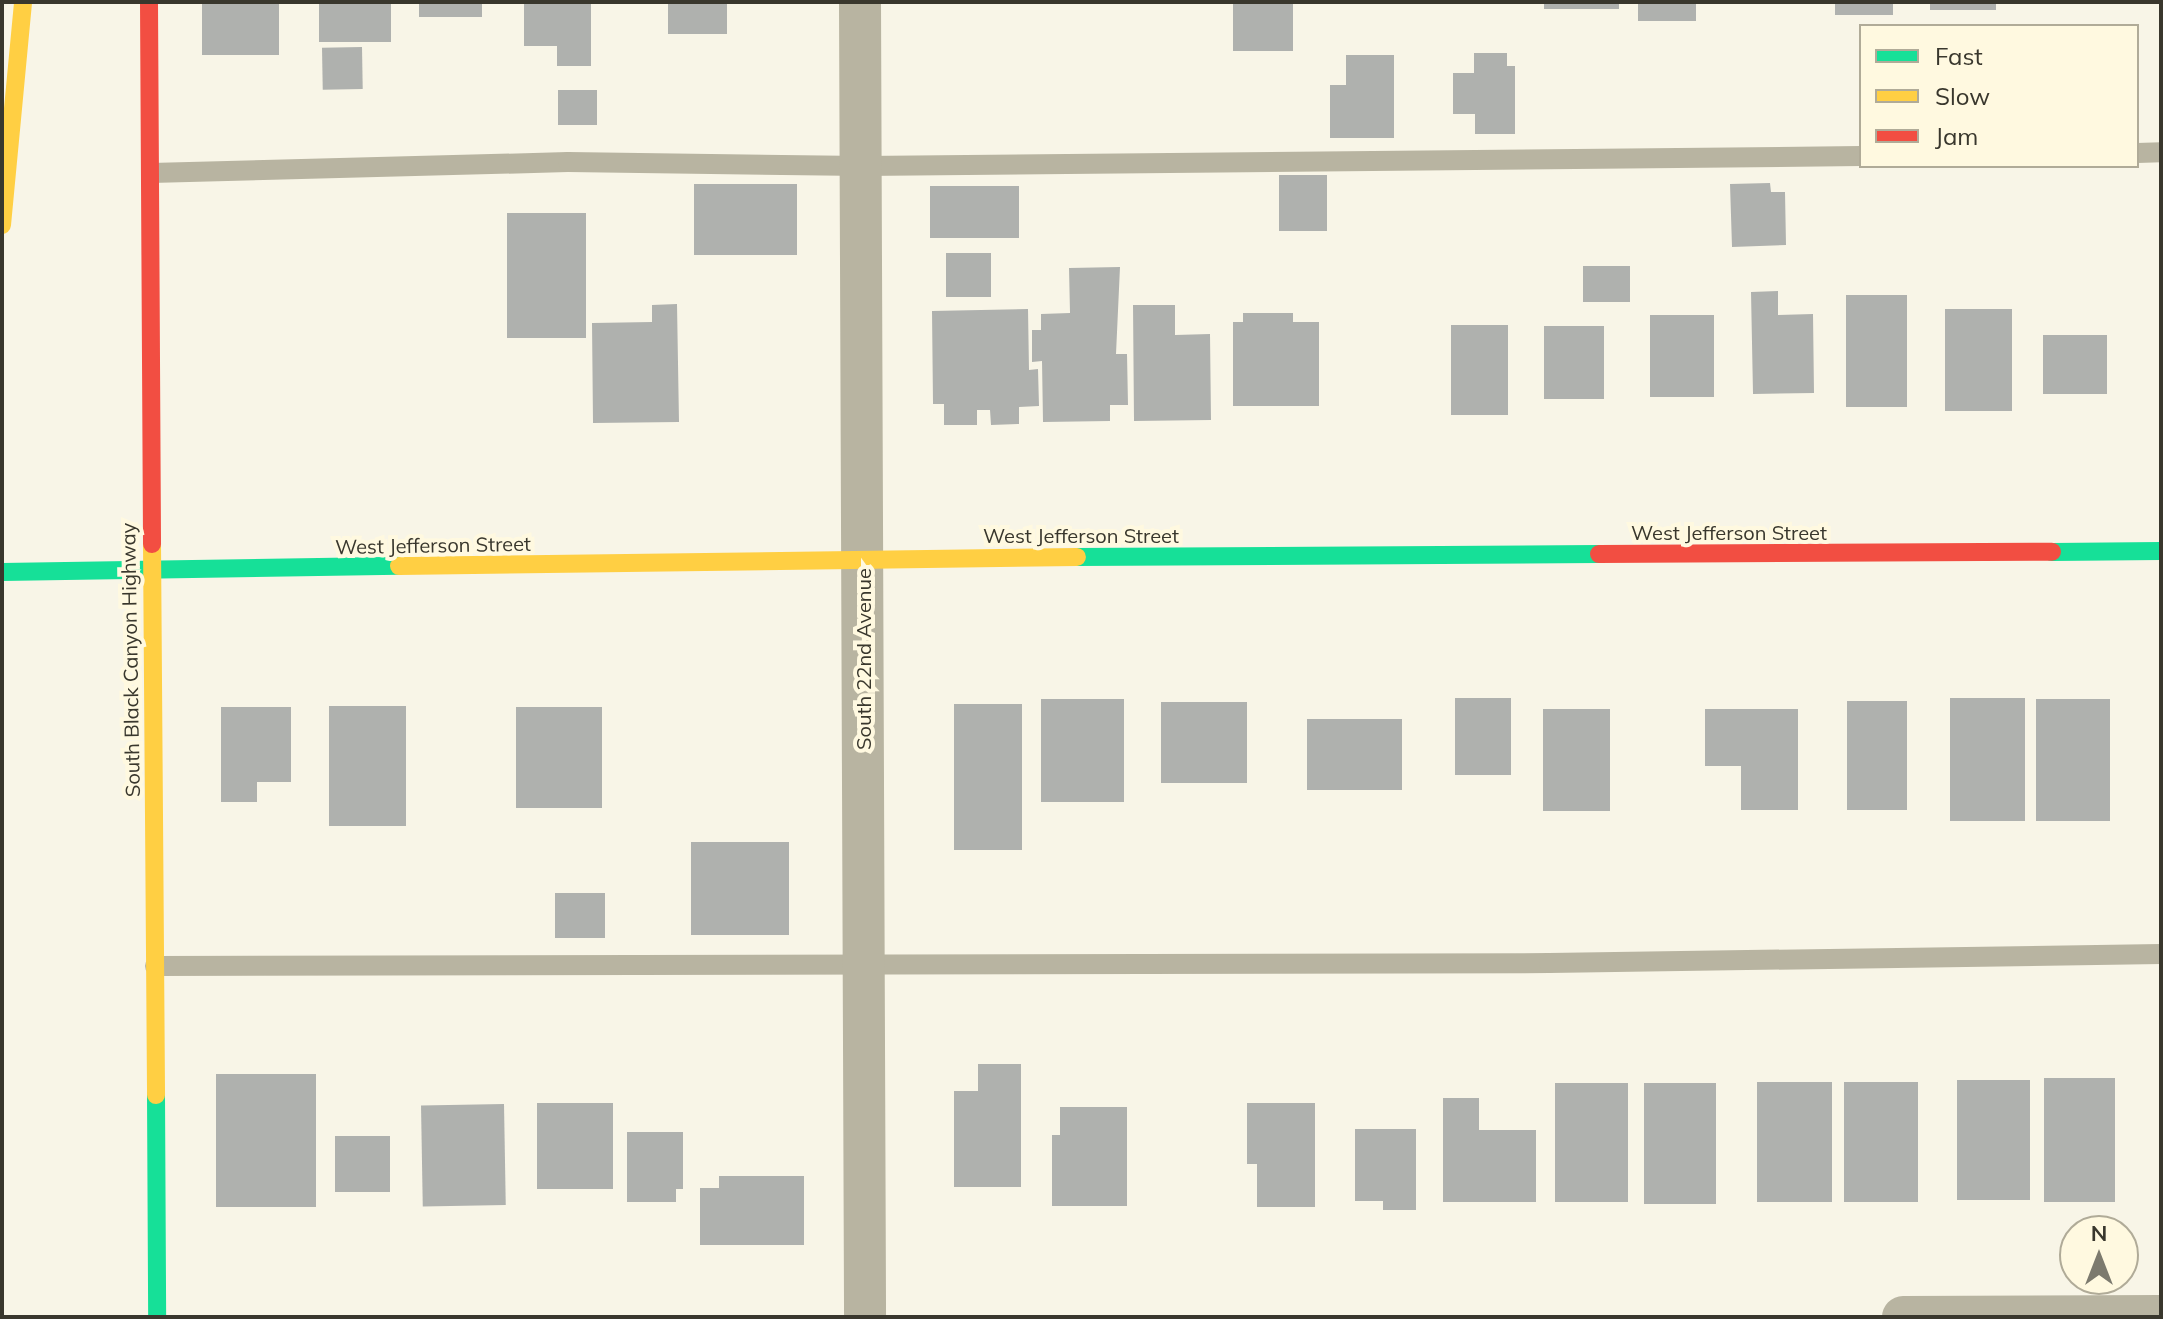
<!DOCTYPE html>
<style>
body{margin:0}
#map{position:relative;width:2163px;height:1319px;overflow:hidden;background:#f8f5e7;font-family:Mulish,sans-serif}
div>[style]{position:absolute}
.building>*{inset:0;background:#afb1ae;transform-origin:0 0}
.lane>*{height:20px;margin:-10px;padding:0 10px;transform-origin:10px;border-radius:10px;background:#b8b4a1}
.street>*{height:42px;margin:-21px;padding:0 21px;transform-origin:21px;border-radius:21px;background:#b8b4a1}
.fast>*{height:18px;margin:-9px;padding:0 9px;transform-origin:9px;border-radius:9px;background:#16e098}
.slow>*{height:18px;margin:-9px;padding:0 9px;transform-origin:9px;border-radius:9px;background:#ffcf43}
.jam>*{height:18px;margin:-9px;padding:0 9px;transform-origin:9px;border-radius:9px;background:#f24e42}
span{translate:-50% -50%;white-space:nowrap;text-align:center;line-height:1.15;-webkit-text-stroke:8px #fff9e0;paint-order:stroke}
.street-label{font-size:20px;color:#39372d}
.frame{position:absolute;inset:0;border:4px solid #39372d;pointer-events:none}
.legend{position:absolute;left:1859px;top:24px;width:280px;height:144px;box-sizing:border-box;background:#fff9e0;border:2px solid #b0ab98;margin:0;padding:10px 14px;list-style:none;font-size:24px;color:#39372d}
.legend li{display:flex;align-items:center;gap:16px;height:40px}
.legend b{width:40px;border:2px solid #b0ab98}
.north{position:absolute;left:2059px;top:1215px;width:80px;height:80px;box-sizing:border-box;background:#fff9e0;border:2px solid #b0ab98;border-radius:50%;rotate:0deg;font-size:22px;font-weight:700;line-height:32px;text-align:center;color:#39372d}
.north::after{content:'';display:block;margin:auto;width:28px;height:36px;background:#7c7a6e;clip-path:polygon(50% 0,100% 100%,50% 72%,0 100%)}
</style>
<div id="map">
<div class="building">
<div style="left:202px;top:2px;width:77px;height:53px"></div>
<div style="left:319px;top:2px;width:72px;height:40px"></div>
<div style="left:419px;top:2px;width:63px;height:15px"></div>
<div style="clip-path:polygon(524px 2px,591px 2px,591px 66px,557px 66px,557px 46px,524px 46px)"></div>
<div style="left:668px;top:2px;width:59px;height:32px"></div>
<div style="left:1233px;top:2px;width:60px;height:49px"></div>
<div style="left:1544px;top:2px;width:75px;height:7px"></div>
<div style="left:1638px;top:2px;width:58px;height:19px"></div>
<div style="left:1835px;top:2px;width:58px;height:13px"></div>
<div style="left:1930px;top:2px;width:66px;height:8px"></div>
<div style="left:362px;top:47px;width:42px;height:40px;rotate:89deg"></div>
<div style="clip-path:polygon(1474px 53px,1507px 53px,1507px 66px,1515px 66px,1515px 134px,1475px 134px,1475px 114px,1453px 114px,1453px 73px,1474px 73px)"></div>
<div style="clip-path:polygon(1346px 55px,1394px 55px,1394px 138px,1330px 138px,1330px 85px,1346px 85px)"></div>
<div style="left:558px;top:90px;width:39px;height:35px"></div>
<div style="left:1279px;top:175px;width:48px;height:56px"></div>
<div style="clip-path:polygon(1770px 183px,1771px 192px,1785px 192px,1786px 245px,1732px 247px,1730px 184px)"></div>
<div style="left:694px;top:184px;width:103px;height:71px"></div>
<div style="left:930px;top:186px;width:89px;height:52px"></div>
<div style="left:507px;top:213px;width:79px;height:125px"></div>
<div style="left:946px;top:253px;width:45px;height:44px"></div>
<div style="left:1583px;top:266px;width:47px;height:36px"></div>
<div style="clip-path:polygon(1120px 267px,1116px 354px,1127px 354px,1128px 405px,1110px 405px,1110px 421px,1043px 422px,1042px 361px,1032px 362px,1032px 330px,1041px 330px,1041px 314px,1070px 313px,1069px 268px)"></div>
<div style="clip-path:polygon(1778px 291px,1778px 315px,1813px 314px,1814px 393px,1753px 394px,1751px 292px)"></div>
<div style="left:1846px;top:295px;width:61px;height:112px"></div>
<div style="clip-path:polygon(677px 304px,679px 422px,593px 423px,592px 323px,652px 322px,652px 305px)"></div>
<div style="clip-path:polygon(1133px 305px,1175px 305px,1175px 335px,1210px 334px,1211px 420px,1134px 421px)"></div>
<div style="clip-path:polygon(1028px 309px,1029px 370px,1038px 369px,1039px 406px,1019px 407px,1019px 424px,991px 425px,990px 410px,977px 410px,977px 425px,944px 425px,944px 404px,933px 404px,932px 311px)"></div>
<div style="left:1945px;top:309px;width:67px;height:102px"></div>
<div style="clip-path:polygon(1243px 313px,1293px 313px,1293px 322px,1319px 322px,1319px 406px,1233px 406px,1233px 322px,1243px 322px)"></div>
<div style="left:1650px;top:315px;width:64px;height:82px"></div>
<div style="left:1451px;top:325px;width:57px;height:90px"></div>
<div style="left:1544px;top:326px;width:60px;height:73px"></div>
<div style="left:2043px;top:335px;width:64px;height:59px"></div>
<div style="left:1455px;top:698px;width:56px;height:77px"></div>
<div style="left:1950px;top:698px;width:75px;height:123px"></div>
<div style="left:1041px;top:699px;width:83px;height:103px"></div>
<div style="left:2036px;top:699px;width:74px;height:122px"></div>
<div style="left:1847px;top:701px;width:60px;height:109px"></div>
<div style="left:1161px;top:702px;width:86px;height:81px"></div>
<div style="left:954px;top:704px;width:68px;height:146px"></div>
<div style="left:329px;top:706px;width:77px;height:120px"></div>
<div style="clip-path:polygon(221px 707px,291px 707px,291px 782px,257px 782px,257px 802px,221px 802px)"></div>
<div style="left:516px;top:707px;width:86px;height:101px"></div>
<div style="left:1543px;top:709px;width:67px;height:102px"></div>
<div style="clip-path:polygon(1705px 709px,1798px 709px,1798px 810px,1741px 810px,1741px 766px,1705px 766px)"></div>
<div style="left:1307px;top:719px;width:95px;height:71px"></div>
<div style="left:691px;top:842px;width:98px;height:93px"></div>
<div style="left:555px;top:893px;width:50px;height:45px"></div>
<div style="clip-path:polygon(978px 1064px,1021px 1064px,1021px 1187px,954px 1187px,954px 1091px,978px 1091px)"></div>
<div style="left:216px;top:1074px;width:100px;height:133px"></div>
<div style="left:2044px;top:1078px;width:71px;height:124px"></div>
<div style="left:1957px;top:1080px;width:73px;height:120px"></div>
<div style="left:1757px;top:1082px;width:75px;height:120px"></div>
<div style="left:1844px;top:1082px;width:74px;height:120px"></div>
<div style="left:1555px;top:1083px;width:73px;height:119px"></div>
<div style="left:1644px;top:1083px;width:72px;height:121px"></div>
<div style="clip-path:polygon(1443px 1098px,1479px 1098px,1479px 1130px,1536px 1130px,1536px 1202px,1443px 1202px)"></div>
<div style="left:537px;top:1103px;width:76px;height:86px"></div>
<div style="clip-path:polygon(1247px 1103px,1315px 1103px,1315px 1207px,1257px 1207px,1257px 1164px,1247px 1164px)"></div>
<div style="left:504px;top:1104px;width:101px;height:83px;rotate:89deg"></div>
<div style="clip-path:polygon(1060px 1107px,1127px 1107px,1127px 1206px,1052px 1206px,1052px 1135px,1060px 1135px)"></div>
<div style="clip-path:polygon(1355px 1129px,1416px 1129px,1416px 1210px,1383px 1210px,1383px 1201px,1355px 1201px)"></div>
<div style="clip-path:polygon(627px 1132px,683px 1132px,683px 1189px,676px 1189px,676px 1202px,627px 1202px)"></div>
<div style="left:335px;top:1136px;width:55px;height:56px"></div>
<div style="clip-path:polygon(719px 1176px,804px 1176px,804px 1245px,700px 1245px,700px 1188px,719px 1188px)"></div>
</div>
<div class="lane">
<div style="left:2137px;top:153px;width:24px;rotate:-2deg"></div>
<div style="left:151px;top:173px;width:417px;rotate:-1.5deg"></div>
<div style="left:568px;top:162px;width:295px;rotate:0.8deg"></div>
<div style="left:863px;top:166px;width:998px;rotate:-0.57deg"></div>
<div style="left:155px;top:966px;width:1394px;rotate:-0.12deg"></div>
<div style="left:1549px;top:963px;width:612px;rotate:-0.84deg"></div>
</div>
<div class="street">
<div style="left:860px;top:2px;width:1315px;rotate:89.78deg"></div>
<div style="left:1903px;top:1317px;width:258px;rotate:-0.2deg"></div>
</div>
<div class="fast">
<div style="left:2052px;top:552px;width:109px;rotate:-0.5deg"></div>
<div style="left:1077px;top:557px;width:522px;rotate:-0.33deg"></div>
<div style="left:2px;top:572px;width:397px;rotate:-0.9deg"></div>
<div style="left:156px;top:1095px;width:222px;rotate:89.7deg"></div>
</div>
<div class="slow">
<div style="left:2px;top:225px;width:224px;rotate:-84.6deg"></div>
<div style="left:152px;top:544px;width:551px;rotate:89.58deg"></div>
<div style="left:399px;top:566px;width:678px;rotate:-0.76deg"></div>
</div>
<div class="jam">
<div style="left:149px;top:2px;width:542px;rotate:89.68deg"></div>
<div style="left:1599px;top:554px;width:453px;rotate:-0.3deg"></div>
</div>
<div class="street-label">
<span style="left:1729px;top:532px">West Jefferson Street</span>
<span style="left:1081px;top:535px">West Jefferson Street</span>
<span style="left:433px;top:545px;rotate:-1deg">West Jefferson Street</span>
<span style="left:863px;top:659px;rotate:-90deg">South 22nd Avenue</span>
<span style="left:130px;top:660px;rotate:-91deg">South Black Canyon Highway</span>
</div>
<div class="frame"></div>
<ul class="legend">
<li><b style="height:10px;background:#16e098"></b>Fast</li>
<li><b style="height:10px;background:#ffcf43"></b>Slow</li>
<li><b style="height:10px;background:#f24e42"></b>Jam</li>
</ul>
<div class="north">N</div>
</div>
